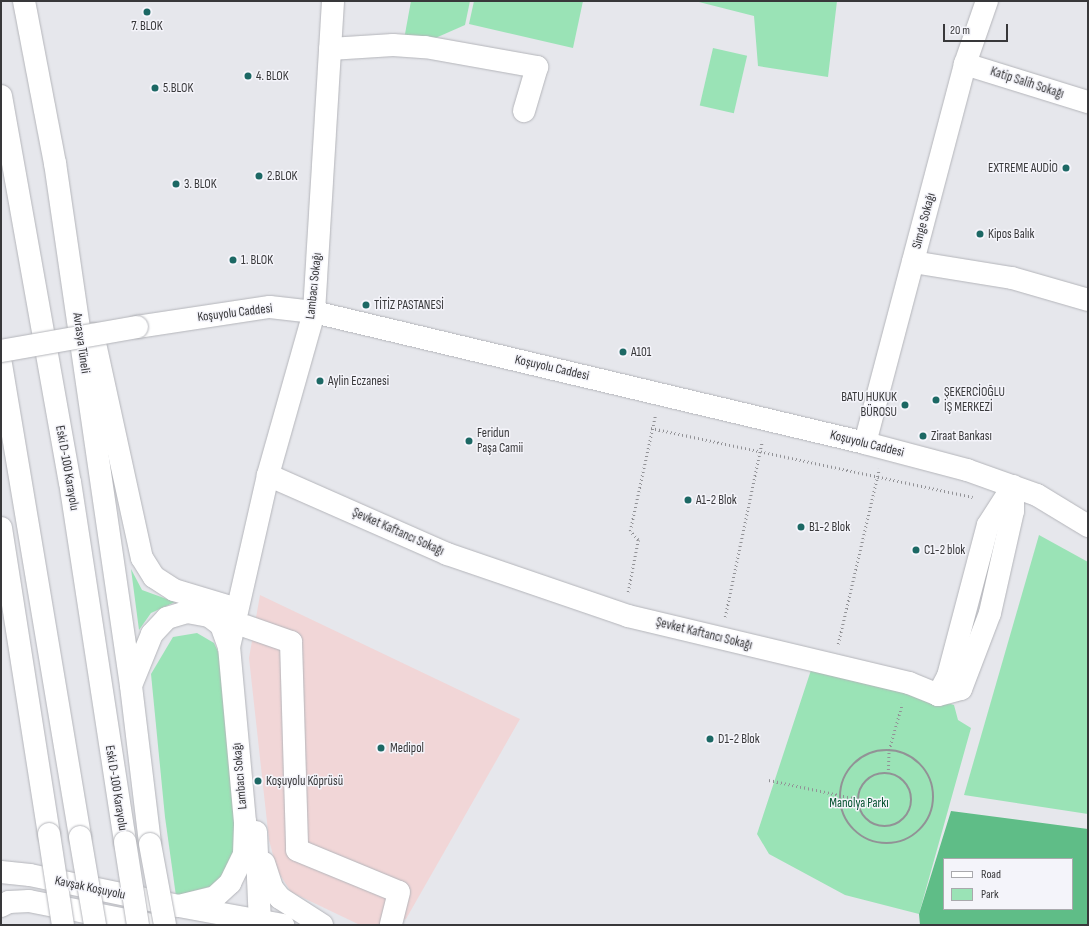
<!DOCTYPE html>
<meta charset="utf-8">
<style>
body{margin:0}
#map{position:relative;width:1089px;height:926px;overflow:hidden;background:#e6e7ec;font-family:"Sofia Sans Condensed",sans-serif}
div>[style]{position:absolute}
.medical>*{inset:0;background:#f1d6d7}
.green>*{inset:0;background:#9ae3b6;transform-origin:0 0}
.forest>*{inset:0;background:#5fbd87}
.path>*{height:2.5px;margin-top:-1.25px;transform-origin:0;background:repeating-linear-gradient(90deg,#929296 0 1px,transparent 0 4px)}
.path>.ring{margin:-1.25px;padding:0;box-sizing:content-box;background:none;border:2.5px solid #929296;border-radius:50%}
.roads{filter:drop-shadow(0 0 1px #b4b5ba) drop-shadow(0 0 1px #b4b5ba)}
.minor>*{height:22px;margin:-11px;padding:0 11px;transform-origin:11px;border-radius:11px;background:#fff}
.major>*{height:22px;margin:-11px;padding:0 11px;transform-origin:11px;border-radius:11px;background:#fff}
.highway>*{height:22px;margin:-11px;padding:0 11px;transform-origin:11px;border-radius:11px;background:#fff}
.bridges{filter:drop-shadow(0 0 1px #b4b5ba) drop-shadow(0 0 1px #b4b5ba)}
.major-bridge>*{height:22px;margin:-11px;padding:0 11px;transform-origin:11px;border-radius:11px;background:#fff}
.highway-bridge>*{height:22px;margin:-11px;padding:0 11px;transform-origin:11px;border-radius:11px;background:#fff}
.dots>*{width:11px;height:11px;translate:-50% -50%;box-sizing:border-box;border:2px solid #f4f4fa;border-radius:50%}
span{translate:-50% -50%;white-space:nowrap;text-align:center;line-height:1.15;-webkit-text-stroke:3px #f4f4fa;paint-order:stroke}
.poi-label{font-size:13px;color:#38383a}
.left{translate:0 -50%;text-align:left}
.right{translate:-100% -50%;text-align:right}
.street-label{font-size:13px;color:#38383a}
.park-label{font-size:13px;color:#02502d}
.frame{position:absolute;inset:0;border:2px solid #38383a;pointer-events:none}
.legend{position:absolute;left:943px;top:858px;width:130px;height:52px;box-sizing:border-box;background:#f4f4fa;border:1px solid #a9a9ad;margin:0;padding:5px 7px;list-style:none;font-size:12px;color:#38383a}
.legend li{display:flex;align-items:center;gap:8px;height:20px}
.legend b{width:20px;border:1px solid #a9a9ad}
.scale{position:absolute;left:943px;top:24px;width:65px;height:18px;box-sizing:border-box;border:2px solid #38383a;border-top:0;padding-left:5px;font-size:12px;line-height:14px;white-space:nowrap;color:#38383a;-webkit-text-stroke:3px #f4f4fa;paint-order:stroke}
</style>
<div id="map">
<div class="medical">
<div style="clip-path:polygon(260px 595px,520px 719px,406px 919px,392px 925px,360px 925px,291px 892px,277px 870px,269px 840px,249px 658px)"></div>
</div>
<div class="green">
<div style="clip-path:polygon(411px 1px,470px 1px,465px 25px,415px 47px,403px 45px)"></div>
<div style="clip-path:polygon(474px 1px,583px 1px,573px 48px,469px 24px)"></div>
<div style="clip-path:polygon(695px 1px,837px 1px,828px 77px,758px 66px,754px 16px)"></div>
<div style="left:713px;top:48px;width:35px;height:59px;rotate:13deg"></div>
<div style="clip-path:polygon(1039px 535px,1088px 562px,1088px 814px,964px 795px)"></div>
<div style="clip-path:polygon(131px 569px,142px 590px,175px 602px,151px 613px,139px 630px)"></div>
<div style="clip-path:polygon(197px 633px,214px 643px,223px 662px,236px 847px,224px 874px,212px 886px,176px 896px,165px 817px,151px 674px,173px 637px)"></div>
<div style="clip-path:polygon(813px 664px,954px 705px,958px 720px,971px 728px,919px 914px,845px 895px,769px 854px,757px 834px)"></div>
</div>
<div class="forest">
<div style="clip-path:polygon(evenodd,951px 811px,1088px 829px,1088px 925px,920px 925px,919px 914px,951px 811px,944px 859px,1072px 859px,1072px 909px,944px 909px,944px 859px)"></div>
</div>
<div class="path">
<div style="left:651px;top:428px;width:329px;rotate:12.1deg"></div>
<div style="left:628px;top:592px;width:53px;rotate:-79.1deg"></div>
<div style="left:638px;top:540px;width:12px;rotate:-132deg"></div>
<div style="left:630px;top:531px;width:118px;rotate:-77.7deg"></div>
<div style="left:725px;top:617px;width:180px;rotate:-78.1deg"></div>
<div style="left:838px;top:644px;width:180px;rotate:-76.8deg"></div>
<div class="ring" style="left:840px;top:750px;width:91.5px;height:91.5px"></div>
<div class="ring" style="left:858px;top:773px;width:51.5px;height:51.5px"></div>
<div style="left:888px;top:774px;width:24px;rotate:-88deg"></div>
<div style="left:889px;top:750px;width:48px;rotate:-74.2deg"></div>
<div style="left:769px;top:780px;width:91px;rotate:12.1deg"></div>
</div>
<div class="roads">
<div class="minor">
<div style="left:330px;top:49px;width:63px;rotate:-3.6deg"></div>
<div style="left:393px;top:45px;width:32px;rotate:4deg"></div>
<div style="left:425px;top:47px;width:114px;rotate:10.1deg"></div>
<div style="left:537px;top:67px;width:46px;rotate:106.5deg"></div>
<div style="left:965px;top:64px;width:129px;rotate:17.2deg"></div>
<div style="left:913px;top:262px;width:100px;rotate:9.2deg"></div>
<div style="left:1012px;top:278px;width:79px;rotate:16.1deg"></div>
<div style="left:314px;top:312px;width:312px;rotate:-86.5deg"></div>
<div style="left:865px;top:443px;width:392px;rotate:-75.2deg"></div>
<div style="left:965px;top:64px;width:67px;rotate:-70.8deg"></div>
<div style="left:268px;top:475px;width:196px;rotate:23.8deg"></div>
<div style="left:447px;top:554px;width:191px;rotate:18.9deg"></div>
<div style="left:628px;top:616px;width:289px;rotate:13.4deg"></div>
<div style="left:909px;top:683px;width:31px;rotate:22deg"></div>
<div style="left:245px;top:626px;width:49px;rotate:19.2deg"></div>
<div style="left:291px;top:642px;width:208px;rotate:88.3deg"></div>
<div style="left:297px;top:850px;width:110px;rotate:22.4deg"></div>
<div style="left:399px;top:892px;width:34px;rotate:104deg"></div>
<div style="left:938px;top:695px;width:24px;rotate:-15deg"></div>
<div style="left:961px;top:689px;width:81px;rotate:-69.1deg"></div>
<div style="left:990px;top:613px;width:105px;rotate:-77.3deg"></div>
<div style="left:1013px;top:511px;width:25px;rotate:-90deg"></div>
<div style="left:938px;top:695px;width:21px;rotate:-62deg"></div>
<div style="left:948px;top:676px;width:156px;rotate:-75.2deg"></div>
<div style="left:988px;top:525px;width:46px;rotate:-57.3deg"></div>
<div style="left:179px;top:906px;width:106px;rotate:10.4deg"></div>
</div>
<div class="major">
<div style="left:137px;top:327px;width:134px;rotate:-8.6deg"></div>
<div style="left:270px;top:307px;width:44px;rotate:6.5deg"></div>
<div style="left:314px;top:312px;width:566px;rotate:13.37deg"></div>
<div style="left:865px;top:443px;width:106px;rotate:14.8deg"></div>
<div style="left:967px;top:470px;width:74px;rotate:19.7deg"></div>
<div style="left:1037px;top:495px;width:60px;rotate:31.3deg"></div>
<div style="left:256px;top:832px;width:93px;rotate:87.5deg"></div>
<div style="left:264px;top:863px;width:26px;rotate:72deg"></div>
<div style="left:272px;top:888px;width:13px;rotate:51deg"></div>
<div style="left:280px;top:898px;width:50px;rotate:32.7deg"></div>
<div style="left:1px;top:872px;width:29px;rotate:6deg"></div>
<div style="left:30px;top:875px;width:152px;rotate:11.8deg"></div>
<div style="left:179px;top:906px;width:37px;rotate:-14deg"></div>
<div style="left:215px;top:897px;width:21px;rotate:-43deg"></div>
<div style="left:230px;top:883px;width:32px;rotate:-64deg"></div>
<div style="left:244px;top:854px;width:32px;rotate:-88deg"></div>
<div style="left:245px;top:822px;width:176px;rotate:-95.2deg"></div>
<div style="left:229px;top:647px;width:176px;rotate:-77.2deg"></div>
<div style="left:268px;top:475px;width:169px;rotate:-74.2deg"></div>
<div style="left:1px;top:906px;width:9px;rotate:-27deg"></div>
<div style="left:9px;top:902px;width:20px;rotate:-3deg"></div>
<div style="left:29px;top:901px;width:124px;rotate:11.1deg"></div>
</div>
<div class="highway">
<div style="left:24px;top:1px;width:165px;rotate:79.2deg"></div>
<div style="left:55px;top:163px;width:528px;rotate:81.73deg"></div>
<div style="left:131px;top:686px;width:159px;rotate:83.1deg"></div>
<div style="left:1px;top:96px;width:392px;rotate:79.9deg"></div>
<div style="left:70px;top:482px;width:364px;rotate:81.3deg"></div>
<div style="left:93px;top:334px;width:229px;rotate:77.7deg"></div>
<div style="left:142px;top:558px;width:22px;rotate:58deg"></div>
<div style="left:154px;top:577px;width:24px;rotate:33deg"></div>
<div style="left:174px;top:590px;width:66px;rotate:16.8deg"></div>
<div style="left:1px;top:364px;width:480px;rotate:80.5deg"></div>
<div style="left:1px;top:528px;width:310px;rotate:81.1deg"></div>
<div style="left:132px;top:683px;width:53px;rotate:-67.8deg"></div>
<div style="left:152px;top:634px;width:22px;rotate:-47deg"></div>
<div style="left:167px;top:618px;width:21px;rotate:-17deg"></div>
<div style="left:187px;top:612px;width:22px;rotate:10deg"></div>
<div style="left:209px;top:616px;width:15px;rotate:37deg"></div>
<div style="left:221px;top:625px;width:23px;rotate:70deg"></div>
</div>
</div>
<div class="bridges">
<div class="major-bridge">
<div style="left:1px;top:351px;width:138px;rotate:-10deg"></div>
</div>
<div class="highway-bridge">
<div style="left:49px;top:834px;width:92px;rotate:81.3deg"></div>
<div style="left:80px;top:837px;width:89px;rotate:80.3deg"></div>
<div style="left:125px;top:842px;width:84px;rotate:81.1deg"></div>
<div style="left:150px;top:844px;width:82px;rotate:79.5deg"></div>
</div>
</div>
<div class="dots">
<div style="left:147px;top:12px;background:#1c6864"></div>
<div style="left:248px;top:76px;background:#1c6864"></div>
<div style="left:155px;top:88px;background:#1c6864"></div>
<div style="left:1066px;top:168px;background:#1c6864"></div>
<div style="left:259px;top:176px;background:#1c6864"></div>
<div style="left:176px;top:184px;background:#1c6864"></div>
<div style="left:980px;top:234px;background:#1c6864"></div>
<div style="left:233px;top:260px;background:#1c6864"></div>
<div style="left:366px;top:305px;background:#1c6864"></div>
<div style="left:623px;top:352px;background:#1c6864"></div>
<div style="left:320px;top:381px;background:#1c6864"></div>
<div style="left:936px;top:400px;background:#1c6864"></div>
<div style="left:905px;top:405px;background:#1c6864"></div>
<div style="left:923px;top:436px;background:#1c6864"></div>
<div style="left:469px;top:441px;background:#1c6864"></div>
<div style="left:688px;top:500px;background:#1c6864"></div>
<div style="left:801px;top:527px;background:#1c6864"></div>
<div style="left:916px;top:550px;background:#1c6864"></div>
<div style="left:710px;top:739px;background:#1c6864"></div>
<div style="left:381px;top:748px;background:#1c6864"></div>
<div style="left:258px;top:781px;background:#1c6864"></div>
</div>
<div class="poi-label">
<span style="left:147px;top:26px">7. BLOK</span>
<span class="left" style="left:256px;top:76px">4. BLOK</span>
<span class="left" style="left:163px;top:88px">5.BLOK</span>
<span class="right" style="left:1058px;top:168px">EXTREME AUDİO</span>
<span class="left" style="left:267px;top:176px">2.BLOK</span>
<span class="left" style="left:184px;top:184px">3. BLOK</span>
<span class="left" style="left:988px;top:234px">Kipos Balık</span>
<span class="left" style="left:241px;top:260px">1. BLOK</span>
<span class="left" style="left:374px;top:305px">TİTİZ PASTANESİ</span>
<span class="left" style="left:631px;top:352px">A101</span>
<span class="left" style="left:328px;top:381px">Aylin Eczanesi</span>
<span class="left" style="left:944px;top:400px">ŞEKERCİOĞLU<br>İŞ MERKEZİ</span>
<span class="right" style="left:897px;top:405px">BATU HUKUK<br>BÜROSU</span>
<span class="left" style="left:477px;top:441px">Feridun<br>Paşa Camii</span>
<span class="left" style="left:931px;top:436px">Ziraat Bankası</span>
<span class="left" style="left:696px;top:500px">A1-2 Blok</span>
<span class="left" style="left:809px;top:527px">B1-2 Blok</span>
<span class="left" style="left:924px;top:550px">C1-2 blok</span>
<span class="left" style="left:718px;top:739px">D1-2 Blok</span>
<span class="left" style="left:390px;top:748px">Medipol</span>
<span class="left" style="left:266px;top:781px">Koşuyolu Köprüsü</span>
</div>
<div class="street-label">
<span style="left:1027px;top:83px;rotate:18deg">Katip Salih Sokağı</span>
<span style="left:924px;top:221px;rotate:-75deg">Simge Sokağı</span>
<span style="left:314px;top:286px;rotate:-84deg">Lambacı Sokağı</span>
<span style="left:235px;top:313px;rotate:-7deg">Koşuyolu Caddesi</span>
<span style="left:81px;top:343px;rotate:82deg">Avrasya Tüneli</span>
<span style="left:552px;top:368px;rotate:13deg">Koşuyolu Caddesi</span>
<span style="left:867px;top:444px;rotate:14deg">Koşuyolu Caddesi</span>
<span style="left:67px;top:468px;rotate:80deg">Eski D-100 Karayolu</span>
<span style="left:398px;top:532px;rotate:24deg">Şevket Kaftancı Sokağı</span>
<span style="left:704px;top:634px;rotate:14deg">Şevket Kaftancı Sokağı</span>
<span style="left:240px;top:776px;rotate:-95deg">Lambacı Sokağı</span>
<span style="left:116px;top:788px;rotate:81deg">Eski D-100 Karayolu</span>
<span style="left:90px;top:888px;rotate:12deg">Kavşak Koşuyolu</span>
</div>
<div class="park-label">
<span style="left:859px;top:803px">Manolya Parkı</span>
</div>
<div class="frame"></div>
<ul class="legend">
<li><b style="height:5px;background:#fff"></b>Road</li>
<li><b style="height:11px;background:#9ae3b6"></b>Park</li>
</ul>
<div class="scale">20 m</div>
</div>
